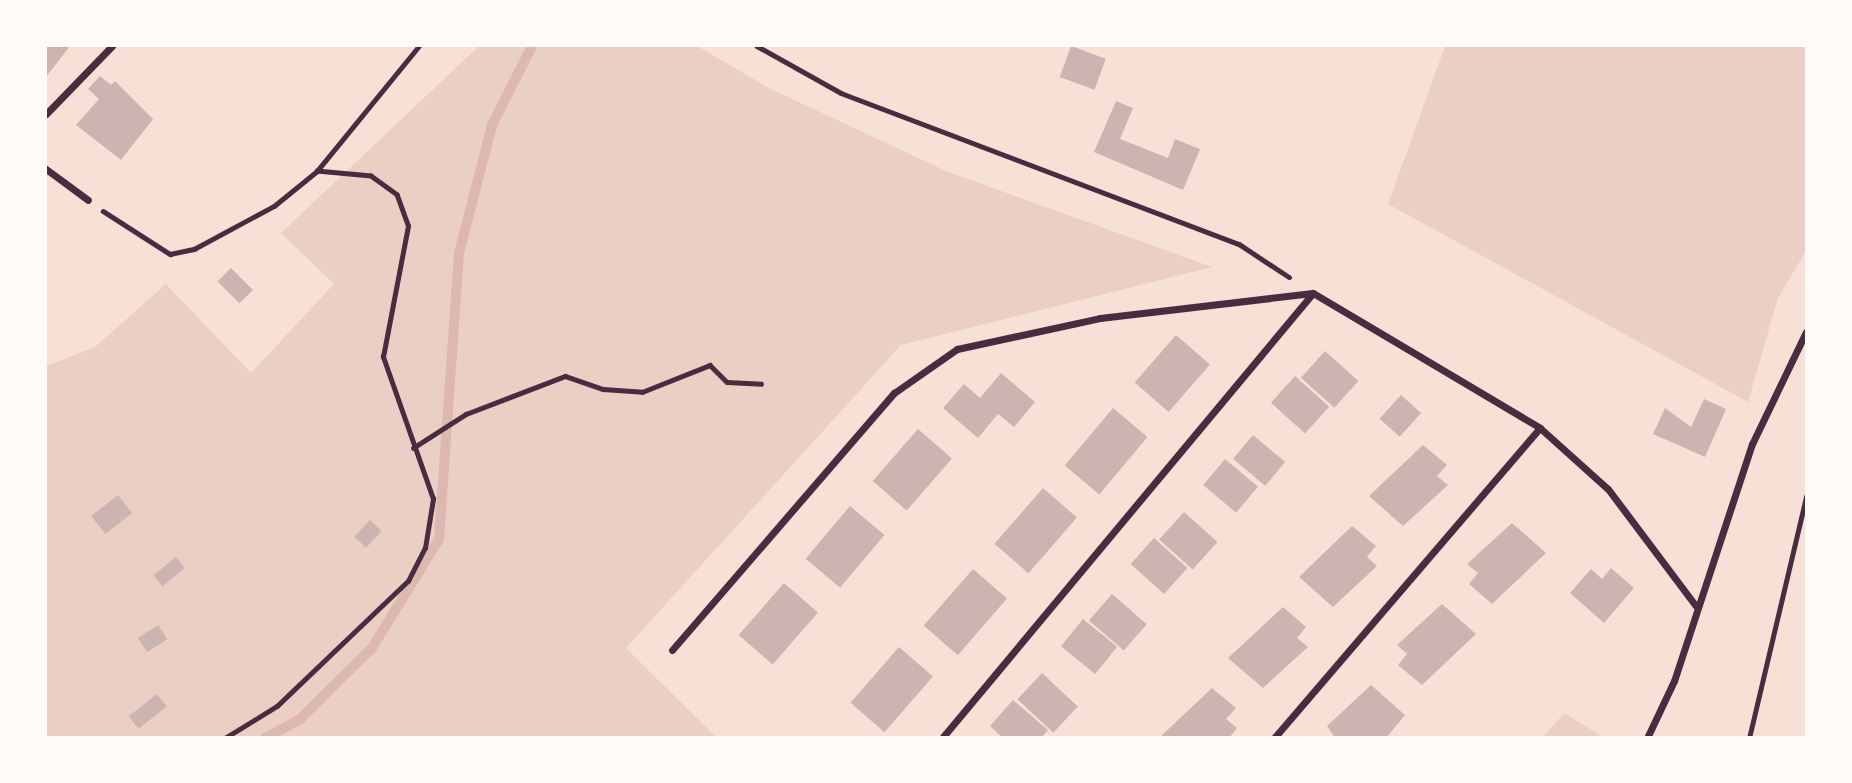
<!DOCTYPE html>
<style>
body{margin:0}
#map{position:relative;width:1852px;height:783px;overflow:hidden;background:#f7e1d7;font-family:"Public Sans",sans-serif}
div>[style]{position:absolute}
.green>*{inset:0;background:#ebcfc5}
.stream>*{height:10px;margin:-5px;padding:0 5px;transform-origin:5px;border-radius:5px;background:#dcb8b0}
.building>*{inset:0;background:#ccb4b1;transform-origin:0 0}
.path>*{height:4.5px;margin:-2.25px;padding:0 2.25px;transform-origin:2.25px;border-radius:2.25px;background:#4a2c40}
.service>*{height:5px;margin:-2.5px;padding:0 2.5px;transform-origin:2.5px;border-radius:2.5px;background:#4a2c40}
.minor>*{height:7px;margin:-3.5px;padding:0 3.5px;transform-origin:3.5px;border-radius:3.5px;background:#4a2c40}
span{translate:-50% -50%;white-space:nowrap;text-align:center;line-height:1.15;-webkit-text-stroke:5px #fffaf5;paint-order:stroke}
.frame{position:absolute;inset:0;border:47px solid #fffaf5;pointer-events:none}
</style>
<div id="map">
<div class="green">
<div style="clip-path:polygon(479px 46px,697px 46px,771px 89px,946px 171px,1212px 267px,901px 345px,626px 648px,716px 737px,46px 738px,46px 366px,95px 347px,166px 284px,251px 373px,334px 284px,281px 233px)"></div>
<div style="clip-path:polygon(1445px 46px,1806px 46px,1806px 251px,1778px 298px,1748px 402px,1388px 204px)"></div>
<div style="clip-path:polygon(1564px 713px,1603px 737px,1543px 737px)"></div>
</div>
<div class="stream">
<div style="left:265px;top:738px;width:40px;rotate:-28deg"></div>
<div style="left:300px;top:719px;width:101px;rotate:-44.6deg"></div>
<div style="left:372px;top:648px;width:128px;rotate:-58.4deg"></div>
<div style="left:439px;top:539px;width:287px;rotate:-86deg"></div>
<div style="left:459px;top:253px;width:132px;rotate:-75.5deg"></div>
<div style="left:492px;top:125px;width:89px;rotate:-63.1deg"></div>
</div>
<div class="building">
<div style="clip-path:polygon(46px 46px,70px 46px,46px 77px)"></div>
<div style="left:1071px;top:46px;width:37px;height:33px;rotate:20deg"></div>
<div style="clip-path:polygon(100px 76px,111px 85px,115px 81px,153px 119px,121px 160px,76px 125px,99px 99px,88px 89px)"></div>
<div style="clip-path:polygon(1116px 101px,1133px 108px,1120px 139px,1168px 158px,1175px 139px,1200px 149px,1183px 190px,1094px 152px)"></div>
<div style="left:231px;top:268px;width:31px;height:19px;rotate:45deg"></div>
<div style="left:1176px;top:335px;width:45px;height:63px;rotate:41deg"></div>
<div style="left:1325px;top:351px;width:45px;height:36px;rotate:42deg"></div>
<div style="clip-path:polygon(1001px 373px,1035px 402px,1014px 427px,998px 414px,978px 438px,943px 408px,964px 384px,980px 398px)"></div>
<div style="left:1295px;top:376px;width:46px;height:36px;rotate:42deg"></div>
<div style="left:1401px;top:395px;width:27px;height:32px;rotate:42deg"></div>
<div style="clip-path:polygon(1704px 399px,1726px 409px,1705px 457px,1653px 434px,1665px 408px,1691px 427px)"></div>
<div style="left:1113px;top:408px;width:45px;height:75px;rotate:40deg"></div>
<div style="left:918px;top:429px;width:45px;height:69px;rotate:41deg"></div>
<div style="left:1253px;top:435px;width:42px;height:31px;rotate:40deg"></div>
<div style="clip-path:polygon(1423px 445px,1447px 465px,1437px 476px,1448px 485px,1403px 526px,1369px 496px)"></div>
<div style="left:1225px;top:459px;width:43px;height:34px;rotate:40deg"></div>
<div style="left:1043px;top:488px;width:45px;height:74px;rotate:41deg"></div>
<div style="left:118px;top:495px;width:23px;height:34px;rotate:52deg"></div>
<div style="left:850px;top:506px;width:45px;height:69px;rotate:40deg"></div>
<div style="left:1184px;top:512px;width:45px;height:37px;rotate:42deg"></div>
<div style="left:370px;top:520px;width:16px;height:23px;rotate:43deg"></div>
<div style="clip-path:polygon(1512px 523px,1546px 553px,1492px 604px,1469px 584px,1478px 573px,1467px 564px)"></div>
<div style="clip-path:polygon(1352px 526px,1376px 546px,1367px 557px,1377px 566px,1333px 607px,1299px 577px)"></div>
<div style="left:1154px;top:538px;width:45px;height:35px;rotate:42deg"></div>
<div style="left:176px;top:557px;width:14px;height:29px;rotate:51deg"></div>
<div style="clip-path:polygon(1611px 568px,1634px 588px,1604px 623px,1570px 593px,1591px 569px,1602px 579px)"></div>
<div style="left:973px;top:569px;width:45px;height:75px;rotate:41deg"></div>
<div style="left:784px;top:583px;width:45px;height:69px;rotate:41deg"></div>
<div style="left:1112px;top:594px;width:46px;height:35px;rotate:41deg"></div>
<div style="clip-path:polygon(1442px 604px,1476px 634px,1422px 685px,1398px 665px,1407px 654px,1397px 645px)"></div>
<div style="clip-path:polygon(1283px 607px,1306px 627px,1297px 638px,1308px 647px,1263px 688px,1228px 658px)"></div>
<div style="left:1083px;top:619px;width:44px;height:35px;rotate:39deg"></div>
<div style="left:158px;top:625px;width:17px;height:24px;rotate:57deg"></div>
<div style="left:899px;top:647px;width:45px;height:74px;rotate:41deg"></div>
<div style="left:1042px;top:673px;width:49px;height:36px;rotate:43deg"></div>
<div style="clip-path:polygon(1371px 685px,1405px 715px,1386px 738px,1335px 738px,1327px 726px)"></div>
<div style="clip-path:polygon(1212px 688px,1236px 708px,1226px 719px,1237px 728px,1229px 738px,1159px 738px)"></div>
<div style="left:157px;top:694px;width:16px;height:36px;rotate:52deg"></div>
<div style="clip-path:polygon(1013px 700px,1048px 730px,1041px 738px,1003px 738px,990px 726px)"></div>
</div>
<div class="path">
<div style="left:757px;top:46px;width:96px;rotate:29.2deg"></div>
<div style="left:841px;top:93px;width:426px;rotate:20.8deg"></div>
<div style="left:1239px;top:244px;width:60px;rotate:33.4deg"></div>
<div style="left:103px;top:211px;width:80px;rotate:32.7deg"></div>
<div style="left:170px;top:254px;width:25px;rotate:-12deg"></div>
<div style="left:194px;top:249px;width:91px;rotate:-28.3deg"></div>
<div style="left:274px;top:206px;width:55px;rotate:-39.1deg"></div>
<div style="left:317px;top:171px;width:161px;rotate:-50.8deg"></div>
<div style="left:413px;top:448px;width:63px;rotate:-32.7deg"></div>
<div style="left:466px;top:414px;width:106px;rotate:-21deg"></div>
<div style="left:565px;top:376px;width:40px;rotate:18.9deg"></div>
<div style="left:603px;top:389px;width:39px;rotate:4deg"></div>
<div style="left:642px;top:392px;width:73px;rotate:-21.7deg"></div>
<div style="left:710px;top:365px;width:24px;rotate:45deg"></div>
<div style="left:727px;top:382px;width:34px;rotate:3deg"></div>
<div style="left:225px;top:738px;width:61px;rotate:-31.6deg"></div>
<div style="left:277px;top:706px;width:181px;rotate:-43.7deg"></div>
<div style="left:408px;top:581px;width:37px;rotate:-63deg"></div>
<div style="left:425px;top:548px;width:50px;rotate:-80.7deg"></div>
<div style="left:433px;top:499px;width:151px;rotate:-109.4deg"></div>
<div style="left:383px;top:357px;width:133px;rotate:-79.2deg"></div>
<div style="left:408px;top:226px;width:33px;rotate:-110deg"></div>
<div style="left:397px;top:195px;width:32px;rotate:-144deg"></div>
<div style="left:371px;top:176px;width:54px;rotate:-174.7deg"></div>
</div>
<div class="service">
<div style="left:1749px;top:738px;width:249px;rotate:-76.7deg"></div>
</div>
<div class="minor">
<div style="left:46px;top:114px;width:95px;rotate:-45.9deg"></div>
<div style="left:46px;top:169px;width:52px;rotate:36.4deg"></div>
<div style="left:1313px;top:293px;width:264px;rotate:30.7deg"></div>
<div style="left:1540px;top:428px;width:91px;rotate:41.9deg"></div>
<div style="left:1608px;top:489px;width:146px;rotate:53.1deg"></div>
<div style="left:672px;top:650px;width:340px;rotate:-49.2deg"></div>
<div style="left:894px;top:393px;width:77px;rotate:-34.9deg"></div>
<div style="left:957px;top:349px;width:146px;rotate:-12.2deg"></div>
<div style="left:1100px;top:318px;width:214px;rotate:-6.7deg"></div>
<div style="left:942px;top:738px;width:578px;rotate:-50.19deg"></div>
<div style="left:1274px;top:738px;width:408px;rotate:-49.4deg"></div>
<div style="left:1647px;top:738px;width:63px;rotate:-64.7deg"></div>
<div style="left:1674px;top:681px;width:250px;rotate:-71.8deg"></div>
<div style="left:1752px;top:444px;width:124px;rotate:-64.3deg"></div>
</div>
<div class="frame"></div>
</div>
